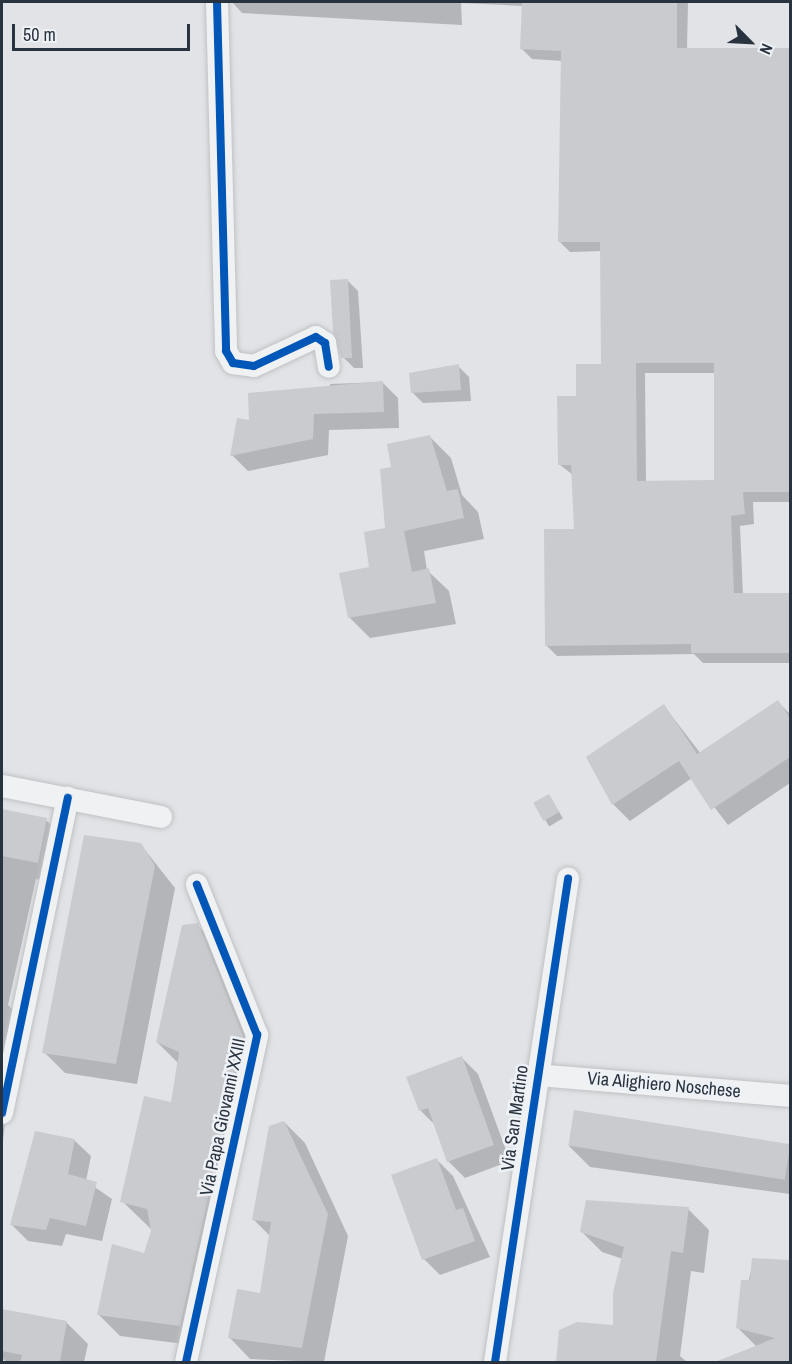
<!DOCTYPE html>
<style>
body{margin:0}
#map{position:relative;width:792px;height:1364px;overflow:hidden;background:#e1e3e6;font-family:"Archivo Narrow",sans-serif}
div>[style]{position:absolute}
.shadow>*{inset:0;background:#0003;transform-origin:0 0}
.building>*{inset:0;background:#c9cbce;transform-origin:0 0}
.roads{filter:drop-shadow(0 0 2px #bfc1c4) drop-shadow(0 0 2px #bfc1c4)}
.minor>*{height:22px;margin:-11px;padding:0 11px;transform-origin:11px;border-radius:11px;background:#f0f1f3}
.cycleway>*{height:8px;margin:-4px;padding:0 4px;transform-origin:4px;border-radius:4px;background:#0057b8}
span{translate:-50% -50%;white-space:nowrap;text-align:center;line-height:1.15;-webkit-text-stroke:5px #eef2f6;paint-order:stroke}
.street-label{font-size:18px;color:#28333f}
.frame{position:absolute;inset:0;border:3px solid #28333f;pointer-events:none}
.north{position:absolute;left:720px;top:12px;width:60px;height:60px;-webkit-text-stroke:4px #eef2f6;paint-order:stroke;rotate:114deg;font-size:16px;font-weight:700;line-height:24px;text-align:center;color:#28333f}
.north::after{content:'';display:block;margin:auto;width:21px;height:27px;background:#28333f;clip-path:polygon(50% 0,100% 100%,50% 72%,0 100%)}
.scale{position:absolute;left:12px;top:24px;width:178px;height:27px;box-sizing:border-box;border:3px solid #28333f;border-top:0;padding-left:8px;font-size:18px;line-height:21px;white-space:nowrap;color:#28333f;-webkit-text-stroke:4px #eef2f6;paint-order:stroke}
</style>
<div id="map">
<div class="shadow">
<div style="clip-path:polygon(evenodd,232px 2px,688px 2px,687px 50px,790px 49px,790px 502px,753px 502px,754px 524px,740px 526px,743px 595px,790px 595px,790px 663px,703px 663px,694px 654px,557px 656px,546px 645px,576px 530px,573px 475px,560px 465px,578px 397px,603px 365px,602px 251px,570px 252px,559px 241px,563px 61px,532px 59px,522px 49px,523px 6px,461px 3px,462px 25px,242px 13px,232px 2px,645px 373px,716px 373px,715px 482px,646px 483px,645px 373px)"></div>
<div style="clip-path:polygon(347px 280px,358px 291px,363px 368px,354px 368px,343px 357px)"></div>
<div style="clip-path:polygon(458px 366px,469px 377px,471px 401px,423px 403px,412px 392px)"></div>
<div style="clip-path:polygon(382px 382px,398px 398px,399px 428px,329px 430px,328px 455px,248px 471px,232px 455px,250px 422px,330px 390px,330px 384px)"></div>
<div style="clip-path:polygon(430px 437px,451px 458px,462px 495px,478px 512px,484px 539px,424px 551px,427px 570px,449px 591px,456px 624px,370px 638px,349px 617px,387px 529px,393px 468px)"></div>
<div style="clip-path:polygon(778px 702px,790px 714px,790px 783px,728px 825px,692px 778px,630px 821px,614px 805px,588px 757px,664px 706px,701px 754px)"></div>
<div style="left:549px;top:795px;width:27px;height:16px;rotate:59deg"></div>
<div style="clip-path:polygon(2px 811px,46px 820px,67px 841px,58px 883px,36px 879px,8px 1005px,28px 1025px,21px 1063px,2px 1059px)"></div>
<div style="clip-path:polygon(141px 845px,175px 888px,137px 1084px,65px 1073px,44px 1052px)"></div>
<div style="clip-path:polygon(197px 925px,218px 946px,263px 1058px,201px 1346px,120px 1336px,99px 1315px,145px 1255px,153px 1231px,122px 1201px,172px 1103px,178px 1063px,157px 1042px)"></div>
<div style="clip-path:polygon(462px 1058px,478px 1074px,510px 1161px,465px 1178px,448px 1161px,435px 1125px,420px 1110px)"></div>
<div style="clip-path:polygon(575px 1112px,790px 1146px,790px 1194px,590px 1167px,569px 1146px)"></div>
<div style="clip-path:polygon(2px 1120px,5px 1124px,2px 1149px)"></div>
<div style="clip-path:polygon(284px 1122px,305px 1143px,348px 1236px,324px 1362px,250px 1359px,230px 1338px,261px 1295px,270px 1236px,254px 1220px)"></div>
<div style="clip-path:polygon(74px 1140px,91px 1156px,86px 1181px,112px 1199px,102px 1241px,66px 1234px,62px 1246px,28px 1241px,12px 1225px)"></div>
<div style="clip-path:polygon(437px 1160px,453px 1176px,490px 1257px,440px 1275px,424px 1259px)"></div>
<div style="clip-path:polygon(688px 1209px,709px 1230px,704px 1273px,691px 1271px,680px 1356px,687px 1362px,562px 1362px,558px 1358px,615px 1327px,623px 1259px,602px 1252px,581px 1231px)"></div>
<div style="clip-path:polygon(754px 1259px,790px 1262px,790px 1362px,725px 1362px,757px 1347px,737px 1327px)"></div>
<div style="clip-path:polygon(2px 1310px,67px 1323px,88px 1344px,84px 1362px,6px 1362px,2px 1358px)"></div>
</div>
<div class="building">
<div style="clip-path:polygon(evenodd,522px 2px,677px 2px,677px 48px,790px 48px,790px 492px,743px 492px,745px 514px,731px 516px,734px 593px,790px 593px,790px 653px,691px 653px,691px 644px,545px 646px,544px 529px,574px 529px,571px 465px,558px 465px,557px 396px,576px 396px,576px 364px,601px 364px,600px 242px,558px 242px,561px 51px,520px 49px,522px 2px,636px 363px,714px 363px,714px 480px,637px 481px,636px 363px)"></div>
<div style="clip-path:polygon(348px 279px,352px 358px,341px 358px,333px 332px,330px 280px)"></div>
<div style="clip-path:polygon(459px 364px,461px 390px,411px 393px,409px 373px)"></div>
<div style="clip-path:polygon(383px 381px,384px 412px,314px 414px,313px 439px,230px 456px,237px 418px,249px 420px,248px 393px)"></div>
<div style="clip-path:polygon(430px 435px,447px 491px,458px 489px,464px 518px,404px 531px,412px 572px,429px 568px,436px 603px,348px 618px,339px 573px,369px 567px,364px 532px,385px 528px,380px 469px,391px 467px,387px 444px)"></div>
<div style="clip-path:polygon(778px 700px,790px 718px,790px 757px,711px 810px,679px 761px,612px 805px,586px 757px,664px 704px,697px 754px)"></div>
<div style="left:549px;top:794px;width:21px;height:18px;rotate:61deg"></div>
<div style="clip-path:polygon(2px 809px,47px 818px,38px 863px,2px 856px)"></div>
<div style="clip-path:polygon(84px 835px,141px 843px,155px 866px,116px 1064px,42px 1053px)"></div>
<div style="clip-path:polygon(198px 923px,243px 1036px,180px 1326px,97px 1315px,112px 1244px,144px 1253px,151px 1231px,147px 1209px,120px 1202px,144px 1096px,171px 1102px,179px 1052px,156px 1042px,182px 925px)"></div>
<div style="clip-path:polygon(462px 1056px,494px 1145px,447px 1162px,428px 1108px,419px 1111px,406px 1077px)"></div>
<div style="left:574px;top:1110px;width:219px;height:36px;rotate:9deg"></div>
<div style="clip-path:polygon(284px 1121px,328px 1214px,302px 1348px,228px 1338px,237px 1289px,260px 1293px,271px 1222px,252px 1220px,269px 1126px)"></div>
<div style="clip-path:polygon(35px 1131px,75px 1139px,68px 1174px,97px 1182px,86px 1226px,50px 1218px,46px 1230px,10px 1225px)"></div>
<div style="clip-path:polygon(437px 1158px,456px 1210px,463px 1208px,475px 1241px,422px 1260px,391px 1175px)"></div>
<div style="clip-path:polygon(586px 1200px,689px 1207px,683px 1253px,671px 1251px,656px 1362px,556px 1362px,559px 1330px,577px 1322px,613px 1325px,613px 1293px,624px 1247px,580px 1232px)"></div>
<div style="clip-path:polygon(752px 1258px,790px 1260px,790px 1362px,715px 1362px,775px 1338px,736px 1328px,741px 1280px,750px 1280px)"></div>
<div style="clip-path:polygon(2px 1309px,67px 1321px,60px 1362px,20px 1362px,22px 1355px,2px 1351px)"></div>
</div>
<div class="roads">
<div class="minor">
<div style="left:217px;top:2px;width:349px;rotate:88.5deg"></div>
<div style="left:226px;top:351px;width:14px;rotate:60deg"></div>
<div style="left:233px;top:363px;width:21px;rotate:8deg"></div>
<div style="left:254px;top:366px;width:68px;rotate:-25.1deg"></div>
<div style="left:316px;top:337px;width:11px;rotate:34deg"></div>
<div style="left:325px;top:343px;width:24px;rotate:81deg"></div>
<div style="left:2px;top:786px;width:162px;rotate:11deg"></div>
<div style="left:537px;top:1075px;width:254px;rotate:4.7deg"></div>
<div style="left:2px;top:1113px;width:322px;rotate:-78.2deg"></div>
<div style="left:186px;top:1362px;width:335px;rotate:-77.7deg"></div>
<div style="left:257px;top:1035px;width:162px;rotate:-111.8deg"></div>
<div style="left:495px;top:1362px;width:489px;rotate:-81.4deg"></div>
</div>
</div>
<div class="cycleway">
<div style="left:217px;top:2px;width:349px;rotate:88.5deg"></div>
<div style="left:226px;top:351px;width:14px;rotate:60deg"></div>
<div style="left:233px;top:363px;width:21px;rotate:8deg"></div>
<div style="left:254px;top:366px;width:68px;rotate:-25.1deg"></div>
<div style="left:316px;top:337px;width:11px;rotate:34deg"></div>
<div style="left:325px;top:343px;width:24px;rotate:81deg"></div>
<div style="left:2px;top:1113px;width:322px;rotate:-78.2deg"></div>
<div style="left:186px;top:1362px;width:335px;rotate:-77.7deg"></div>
<div style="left:257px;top:1035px;width:162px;rotate:-111.8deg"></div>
<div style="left:495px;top:1362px;width:489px;rotate:-81.4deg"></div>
</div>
<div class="street-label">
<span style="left:664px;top:1085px;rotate:5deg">Via Alighiero Noschese</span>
<span style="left:223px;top:1117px;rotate:-78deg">Via Papa Giovanni XXIII</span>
<span style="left:515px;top:1118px;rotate:-82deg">Via San Martino</span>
</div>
<div class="frame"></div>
<div class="north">N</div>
<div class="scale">50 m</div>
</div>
